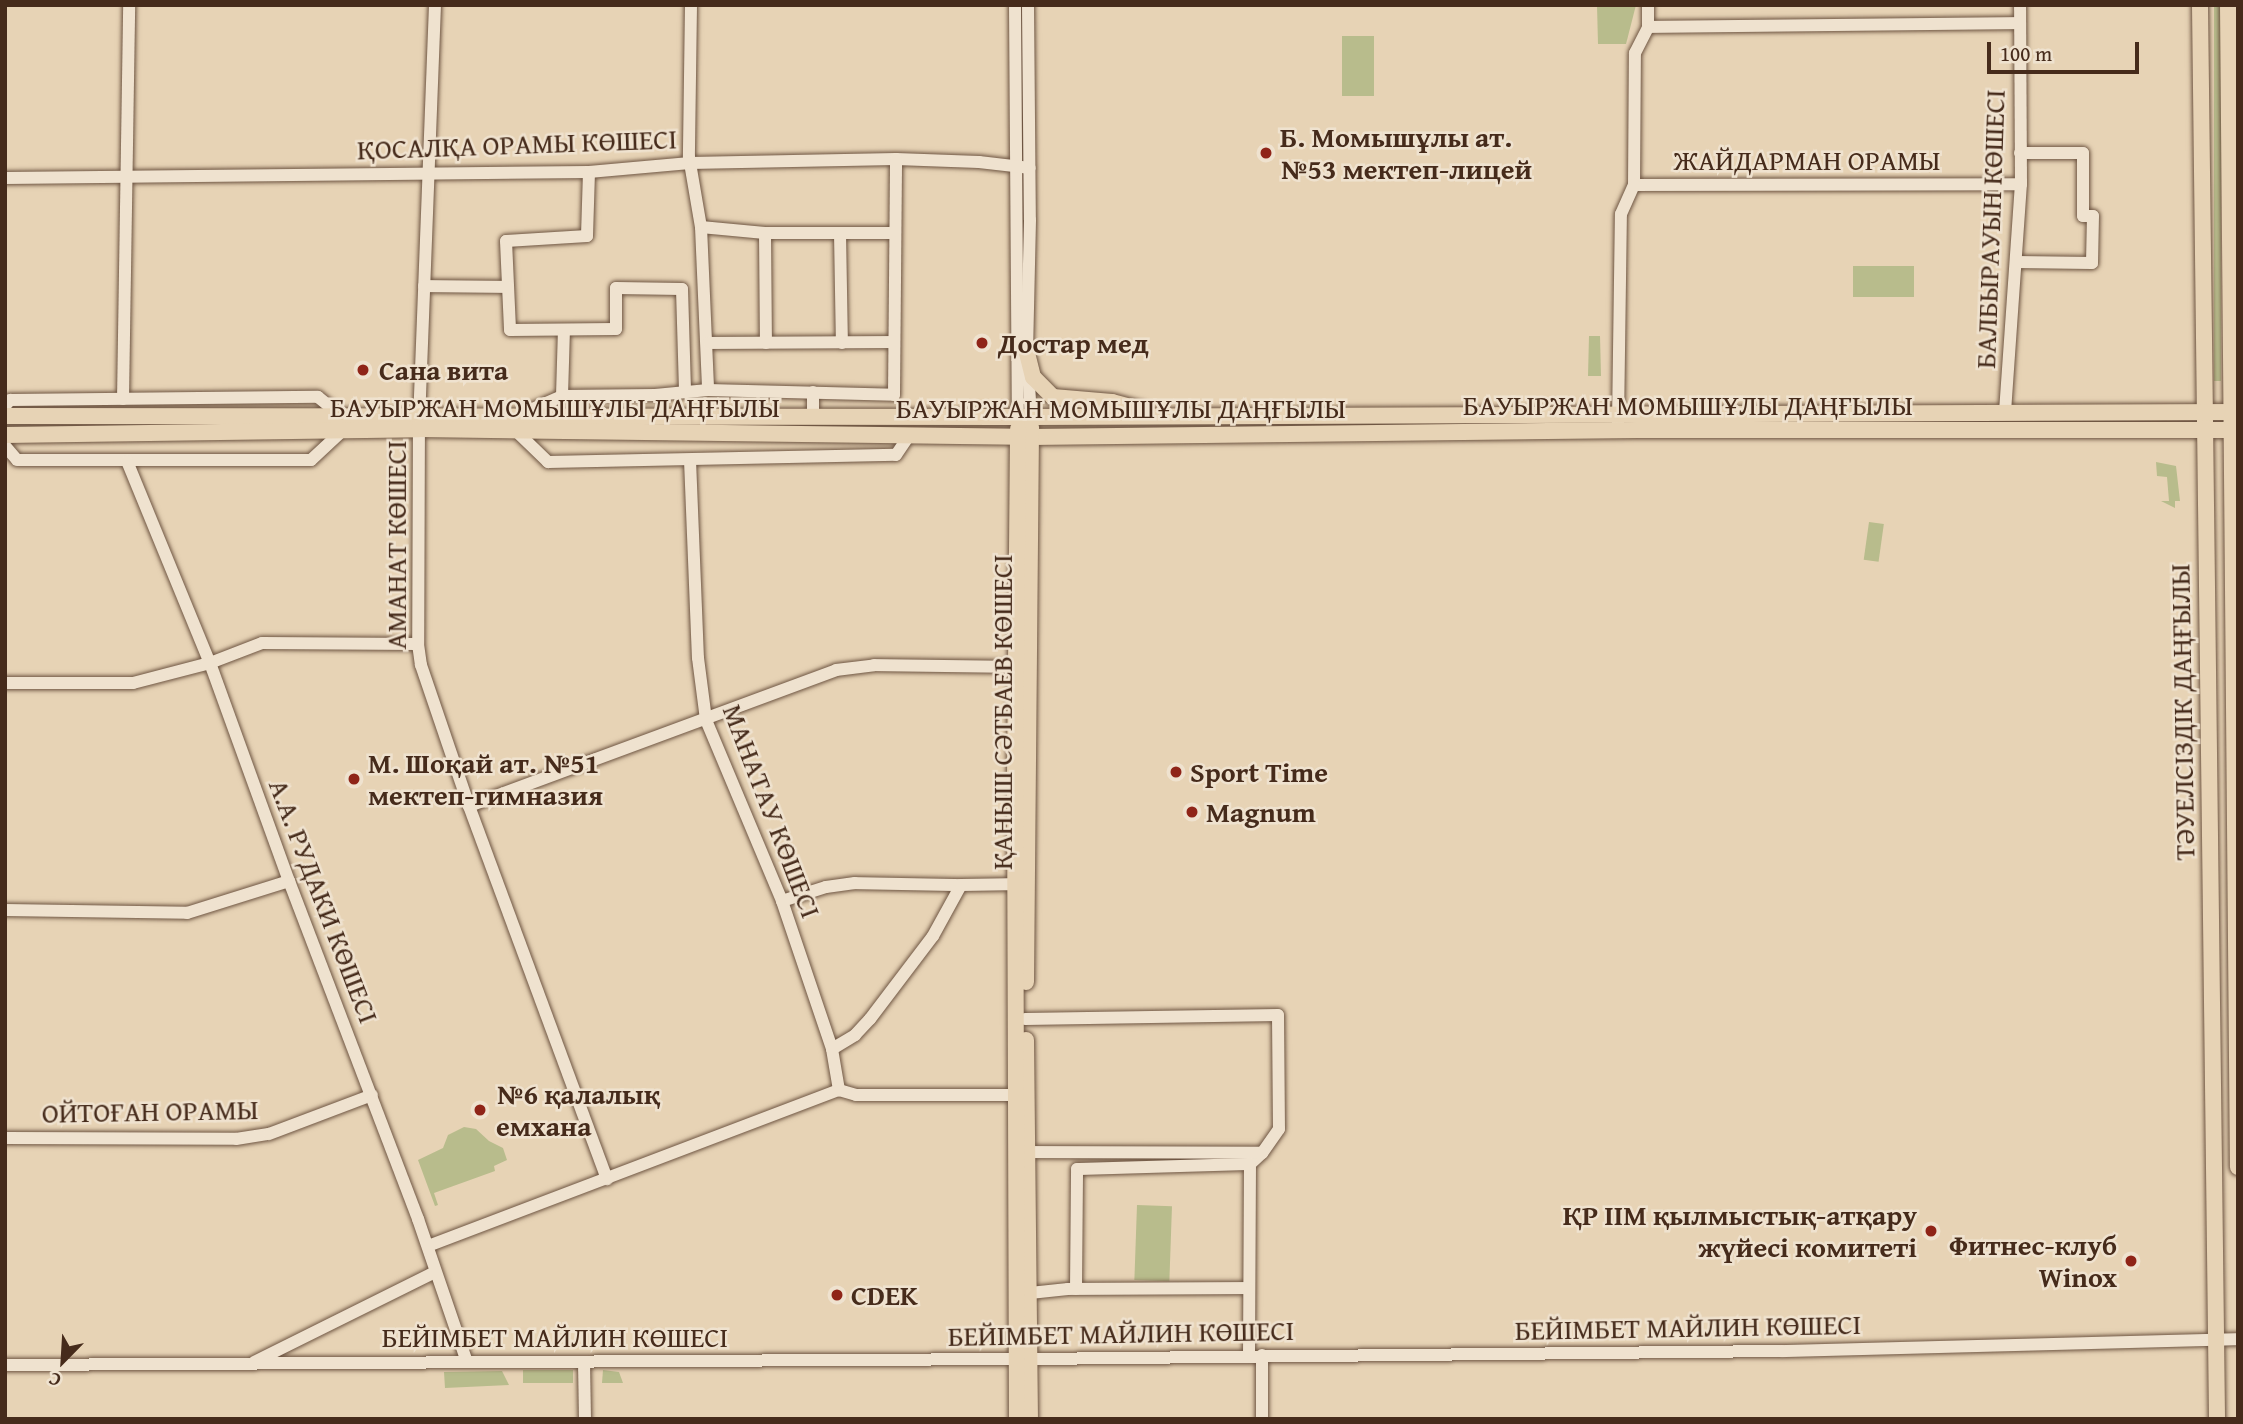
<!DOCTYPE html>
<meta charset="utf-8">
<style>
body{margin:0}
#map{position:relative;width:2243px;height:1424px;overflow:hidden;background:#e7d3b5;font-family:"Gentium Book Plus",serif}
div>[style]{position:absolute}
.green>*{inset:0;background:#b8bc8c;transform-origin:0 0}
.roads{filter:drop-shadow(0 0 2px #6e5542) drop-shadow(0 0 2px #6e5542)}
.minor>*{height:12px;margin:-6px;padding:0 6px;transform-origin:6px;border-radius:6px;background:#efe2cf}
.major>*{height:16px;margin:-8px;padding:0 8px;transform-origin:8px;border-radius:8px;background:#e7d3b5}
.dots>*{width:19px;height:19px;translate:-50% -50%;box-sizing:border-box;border:4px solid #efe2cf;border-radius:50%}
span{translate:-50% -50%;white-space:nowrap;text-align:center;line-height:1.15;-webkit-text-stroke:5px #efe2cf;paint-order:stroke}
.poi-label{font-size:28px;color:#462b1b;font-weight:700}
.left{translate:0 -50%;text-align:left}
.right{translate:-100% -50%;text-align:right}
.street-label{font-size:28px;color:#462b1b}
.frame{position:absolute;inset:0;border:7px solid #462b1b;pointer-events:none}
.north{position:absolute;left:28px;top:1326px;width:70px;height:70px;-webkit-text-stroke:5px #efe2cf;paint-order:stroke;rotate:204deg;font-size:19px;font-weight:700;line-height:28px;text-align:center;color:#462b1b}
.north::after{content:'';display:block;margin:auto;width:24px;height:32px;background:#462b1b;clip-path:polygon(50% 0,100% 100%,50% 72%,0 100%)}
.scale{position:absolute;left:1987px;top:42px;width:152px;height:32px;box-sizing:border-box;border:4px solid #462b1b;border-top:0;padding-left:9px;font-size:21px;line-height:24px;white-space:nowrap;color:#462b1b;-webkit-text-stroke:5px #efe2cf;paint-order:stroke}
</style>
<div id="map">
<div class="green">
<div style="clip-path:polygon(1597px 5px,1636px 5px,1626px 44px,1598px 44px)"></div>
<div style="left:2214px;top:5px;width:7px;height:376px"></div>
<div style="left:1342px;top:36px;width:32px;height:60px"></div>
<div style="left:1853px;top:266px;width:61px;height:31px"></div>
<div style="clip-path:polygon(1589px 336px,1600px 336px,1601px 376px,1588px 376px)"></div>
<div style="clip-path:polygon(2156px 462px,2176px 466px,2180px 501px,2175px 501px,2175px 508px,2161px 501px,2169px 501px,2167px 477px,2157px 476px)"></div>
<div style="left:1869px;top:522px;width:15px;height:38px;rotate:8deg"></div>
<div style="clip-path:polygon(464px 1127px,476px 1129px,489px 1141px,503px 1148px,507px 1160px,494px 1166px,495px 1171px,434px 1193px,438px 1205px,435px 1206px,418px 1160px,443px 1148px,448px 1135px)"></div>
<div style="left:1137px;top:1205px;width:35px;height:75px;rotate:2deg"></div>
<div style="left:573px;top:1370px;width:13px;height:50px;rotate:90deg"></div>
<div style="clip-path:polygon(603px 1370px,619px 1372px,623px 1383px,602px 1383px)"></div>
<div style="clip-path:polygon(502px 1371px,509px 1385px,445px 1388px,444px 1372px)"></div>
</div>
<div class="roads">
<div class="minor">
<div style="left:435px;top:5px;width:409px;rotate:92.2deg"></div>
<div style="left:419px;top:414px;width:230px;rotate:90.2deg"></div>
<div style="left:418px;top:644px;width:21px;rotate:82deg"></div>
<div style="left:421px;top:665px;width:149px;rotate:71.2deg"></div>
<div style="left:469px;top:806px;width:398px;rotate:69.7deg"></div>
<div style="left:691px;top:5px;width:152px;rotate:90.8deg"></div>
<div style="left:689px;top:157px;width:71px;rotate:80.3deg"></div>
<div style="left:701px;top:227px;width:163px;rotate:87.5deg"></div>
<div style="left:1015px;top:5px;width:411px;rotate:89.6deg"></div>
<div style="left:1028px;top:5px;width:215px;rotate:89.5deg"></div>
<div style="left:1030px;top:220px;width:133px;rotate:91.3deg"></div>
<div style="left:1027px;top:353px;width:64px;rotate:86.4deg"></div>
<div style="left:1648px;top:27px;width:372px;rotate:-0.6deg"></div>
<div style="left:589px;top:172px;width:64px;rotate:91.8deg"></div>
<div style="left:587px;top:236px;width:81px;rotate:176.5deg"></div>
<div style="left:506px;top:241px;width:89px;rotate:87.4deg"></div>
<div style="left:510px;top:330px;width:106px;rotate:-0.5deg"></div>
<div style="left:616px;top:329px;width:41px;rotate:-90deg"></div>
<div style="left:616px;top:288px;width:66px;rotate:0.9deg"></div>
<div style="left:682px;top:289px;width:103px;rotate:88.3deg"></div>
<div style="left:5px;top:178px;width:584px;rotate:-0.59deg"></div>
<div style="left:589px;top:172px;width:101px;rotate:-5.1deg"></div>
<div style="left:690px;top:163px;width:206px;rotate:-1.1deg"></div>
<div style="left:896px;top:159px;width:83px;rotate:2.1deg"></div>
<div style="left:979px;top:162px;width:51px;rotate:6.7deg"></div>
<div style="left:1634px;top:185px;width:387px;rotate:-0.1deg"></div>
<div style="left:1634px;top:185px;width:132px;rotate:-89.6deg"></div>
<div style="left:1635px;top:53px;width:29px;rotate:-63deg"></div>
<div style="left:1648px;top:27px;width:22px;rotate:-90deg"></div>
<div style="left:701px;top:227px;width:64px;rotate:5.4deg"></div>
<div style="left:765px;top:233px;width:129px"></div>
<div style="left:765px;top:233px;width:110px;rotate:89.5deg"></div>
<div style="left:840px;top:233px;width:110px;rotate:89deg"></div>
<div style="left:2016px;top:262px;width:76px;rotate:0.8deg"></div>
<div style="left:2092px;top:263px;width:47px;rotate:-88.8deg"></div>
<div style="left:2093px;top:216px;width:10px;rotate:180deg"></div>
<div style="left:2083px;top:216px;width:63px;rotate:-90deg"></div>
<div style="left:2083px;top:153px;width:63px;rotate:180deg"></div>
<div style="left:424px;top:286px;width:84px;rotate:0.7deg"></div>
<div style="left:709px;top:343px;width:184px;rotate:-0.3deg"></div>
<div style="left:813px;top:392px;width:24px;rotate:90deg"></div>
<div style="left:562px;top:396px;width:66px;rotate:-88.3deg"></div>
<div style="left:123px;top:399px;width:394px;rotate:-89.1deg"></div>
<div style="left:5px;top:406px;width:8px;rotate:-50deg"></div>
<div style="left:10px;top:400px;width:308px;rotate:-0.6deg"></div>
<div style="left:318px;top:397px;width:28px;rotate:39deg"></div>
<div style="left:2005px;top:412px;width:229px;rotate:-86deg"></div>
<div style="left:2021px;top:184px;width:179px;rotate:-90.3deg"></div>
<div style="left:521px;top:414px;width:45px;rotate:-23.7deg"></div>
<div style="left:562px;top:396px;width:93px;rotate:-0.6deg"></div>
<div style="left:655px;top:395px;width:53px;rotate:-5.4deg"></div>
<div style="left:708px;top:390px;width:186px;rotate:1.5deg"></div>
<div style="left:894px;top:395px;width:236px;rotate:-89.5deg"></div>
<div style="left:1618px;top:423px;width:209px;rotate:-89.2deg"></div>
<div style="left:1621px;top:214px;width:32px;rotate:-66deg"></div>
<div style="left:516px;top:431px;width:45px;rotate:44.1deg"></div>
<div style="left:548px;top:462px;width:348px;rotate:-1.2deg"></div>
<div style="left:896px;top:455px;width:23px;rotate:-56deg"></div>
<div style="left:5px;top:446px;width:18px;rotate:49deg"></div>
<div style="left:17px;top:460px;width:294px"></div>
<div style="left:311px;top:460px;width:41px;rotate:-43deg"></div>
<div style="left:690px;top:460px;width:198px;rotate:87.7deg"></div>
<div style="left:698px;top:658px;width:63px;rotate:82.6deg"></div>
<div style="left:706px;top:720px;width:196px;rotate:67.2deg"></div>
<div style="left:782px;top:901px;width:156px;rotate:71.3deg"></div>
<div style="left:832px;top:1049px;width:42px;rotate:80.3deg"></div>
<div style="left:127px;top:461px;width:218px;rotate:67.7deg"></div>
<div style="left:210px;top:663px;width:232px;rotate:70.1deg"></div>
<div style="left:289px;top:881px;width:362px;rotate:69.1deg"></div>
<div style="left:418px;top:1219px;width:151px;rotate:71.1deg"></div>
<div style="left:5px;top:683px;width:128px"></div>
<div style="left:133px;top:683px;width:80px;rotate:-14.6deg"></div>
<div style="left:210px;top:663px;width:56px;rotate:-21deg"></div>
<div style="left:262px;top:643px;width:156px;rotate:0.4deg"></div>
<div style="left:469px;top:806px;width:391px;rotate:-20.3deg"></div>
<div style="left:836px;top:670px;width:38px;rotate:-7deg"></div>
<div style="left:874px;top:665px;width:141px;rotate:0.8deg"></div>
<div style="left:782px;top:901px;width:46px;rotate:-17.7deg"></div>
<div style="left:826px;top:887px;width:29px;rotate:-8deg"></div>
<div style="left:855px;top:883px;width:106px;rotate:1.1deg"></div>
<div style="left:5px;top:910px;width:182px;rotate:0.9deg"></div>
<div style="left:187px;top:913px;width:107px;rotate:-17.4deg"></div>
<div style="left:1025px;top:1019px;width:253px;rotate:-0.9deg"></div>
<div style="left:1278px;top:1015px;width:114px;rotate:89.5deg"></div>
<div style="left:1279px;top:1129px;width:29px;rotate:125deg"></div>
<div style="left:1262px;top:1153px;width:16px;rotate:137deg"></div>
<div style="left:1250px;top:1164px;width:192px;rotate:90.3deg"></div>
<div style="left:832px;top:1049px;width:27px;rotate:-31deg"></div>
<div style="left:855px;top:1035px;width:22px;rotate:-47deg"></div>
<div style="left:870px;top:1019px;width:104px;rotate:-52.8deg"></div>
<div style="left:933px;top:936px;width:58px;rotate:-61.2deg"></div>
<div style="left:961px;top:885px;width:62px;rotate:-0.9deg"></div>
<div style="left:5px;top:1138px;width:231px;rotate:0.2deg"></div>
<div style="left:236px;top:1139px;width:33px;rotate:-9deg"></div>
<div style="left:269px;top:1134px;width:110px;rotate:-20.7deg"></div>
<div style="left:1021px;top:1152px;width:241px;rotate:0.2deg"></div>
<div style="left:428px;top:1246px;width:440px;rotate:-20.8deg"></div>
<div style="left:839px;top:1090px;width:18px;rotate:16deg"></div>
<div style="left:856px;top:1095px;width:159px"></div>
<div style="left:1076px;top:1289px;width:120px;rotate:-89.5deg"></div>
<div style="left:1077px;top:1169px;width:173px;rotate:-1.7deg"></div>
<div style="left:1030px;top:1293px;width:38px;rotate:-6deg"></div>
<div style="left:1068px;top:1289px;width:181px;rotate:-0.3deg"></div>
<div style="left:1262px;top:1355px;width:64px;rotate:90deg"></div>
<div style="left:254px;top:1362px;width:202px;rotate:-26.4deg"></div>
<div style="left:584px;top:1362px;width:57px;rotate:89deg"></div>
<div style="left:5px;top:1365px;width:1025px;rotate:-0.34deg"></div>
<div style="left:1030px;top:1359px;width:753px;rotate:-0.61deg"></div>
<div style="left:1783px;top:1351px;width:455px;rotate:-1.5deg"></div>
</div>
<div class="major">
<div style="left:2200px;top:5px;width:1414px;rotate:89.31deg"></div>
<div style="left:2228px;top:5px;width:1162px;rotate:89.51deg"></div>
<div style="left:1027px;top:353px;width:25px;rotate:76deg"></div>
<div style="left:1033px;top:377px;width:28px;rotate:45deg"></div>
<div style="left:1053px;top:397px;width:59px;rotate:4.8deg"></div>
<div style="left:1112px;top:402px;width:31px;rotate:15deg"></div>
<div style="left:5px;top:416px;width:1026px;rotate:0.06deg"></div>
<div style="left:1031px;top:417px;width:1207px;rotate:-0.24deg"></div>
<div style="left:5px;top:435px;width:414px;rotate:-0.8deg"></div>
<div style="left:419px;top:429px;width:612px;rotate:0.75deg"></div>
<div style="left:1031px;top:437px;width:606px;rotate:-0.66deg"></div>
<div style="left:1637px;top:430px;width:601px"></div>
<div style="left:1026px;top:982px;width:555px;rotate:-89.48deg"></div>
<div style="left:1026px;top:1040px;width:379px;rotate:89.4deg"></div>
<div style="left:1017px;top:1419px;width:640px;rotate:-90.18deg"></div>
<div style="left:1015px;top:779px;width:350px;rotate:-89.5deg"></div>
</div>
</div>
<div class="dots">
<div style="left:1266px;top:153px;background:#8f2418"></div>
<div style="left:982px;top:343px;background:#8f2418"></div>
<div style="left:363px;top:370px;background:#8f2418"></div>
<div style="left:1176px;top:772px;background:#8f2418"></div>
<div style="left:354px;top:779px;background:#8f2418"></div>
<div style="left:1192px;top:812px;background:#8f2418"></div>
<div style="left:480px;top:1110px;background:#8f2418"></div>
<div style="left:1931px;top:1231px;background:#8f2418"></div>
<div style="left:2131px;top:1261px;background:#8f2418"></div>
<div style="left:837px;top:1295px;background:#8f2418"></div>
</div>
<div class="poi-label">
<span class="left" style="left:1280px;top:153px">Б. Момышұлы ат.<br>№53 мектеп-лицей</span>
<span class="left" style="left:998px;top:343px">Достар мед</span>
<span class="left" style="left:379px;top:370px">Сана вита</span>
<span class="left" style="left:368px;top:779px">М. Шоқай ат. №51<br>мектеп-гимназия</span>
<span class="left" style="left:1190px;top:772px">Sport Time</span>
<span class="left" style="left:1206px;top:812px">Magnum</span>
<span class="left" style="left:496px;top:1110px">№6 қалалық<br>емхана</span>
<span class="right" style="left:1917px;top:1231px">ҚР ІІМ қылмыстық-атқару<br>жүйесі комитеті</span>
<span class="right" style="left:2117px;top:1261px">Фитнес-клуб<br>Winox</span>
<span class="left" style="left:851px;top:1295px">CDEK</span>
</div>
<div class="street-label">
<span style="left:517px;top:144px;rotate:-2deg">ҚОСАЛҚА ОРАМЫ КӨШЕСІ</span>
<span style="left:1807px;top:160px">ЖАЙДАРМАН ОРАМЫ</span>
<span style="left:1990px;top:229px;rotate:-88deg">БАЛБЫРАУЫН КӨШЕСІ</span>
<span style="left:1688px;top:405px">БАУЫРЖАН МОМЫШҰЛЫ ДАҢҒЫЛЫ</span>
<span style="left:555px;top:407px">БАУЫРЖАН МОМЫШҰЛЫ ДАҢҒЫЛЫ</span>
<span style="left:1121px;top:408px">БАУЫРЖАН МОМЫШҰЛЫ ДАҢҒЫЛЫ</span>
<span style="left:396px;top:545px;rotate:-90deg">АМАНАТ КӨШЕСІ</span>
<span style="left:1002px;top:712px;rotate:-90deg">ҚАНЫШ СӘТБАЕВ КӨШЕСІ</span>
<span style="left:2182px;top:712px;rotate:-91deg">ТӘУЕЛСІЗДІК ДАҢҒЫЛЫ</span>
<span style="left:772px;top:811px;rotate:69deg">МАНАТАУ КӨШЕСІ</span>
<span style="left:324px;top:901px;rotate:69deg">А.А. РУДАКИ КӨШЕСІ</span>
<span style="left:150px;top:1111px;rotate:-1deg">ОЙТОҒАН ОРАМЫ</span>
<span style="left:1688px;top:1327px;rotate:-1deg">БЕЙІМБЕТ МАЙЛИН КӨШЕСІ</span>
<span style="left:1121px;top:1333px;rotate:-1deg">БЕЙІМБЕТ МАЙЛИН КӨШЕСІ</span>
<span style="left:555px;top:1337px">БЕЙІМБЕТ МАЙЛИН КӨШЕСІ</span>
</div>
<div class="frame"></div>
<div class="north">С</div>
<div class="scale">100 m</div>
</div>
